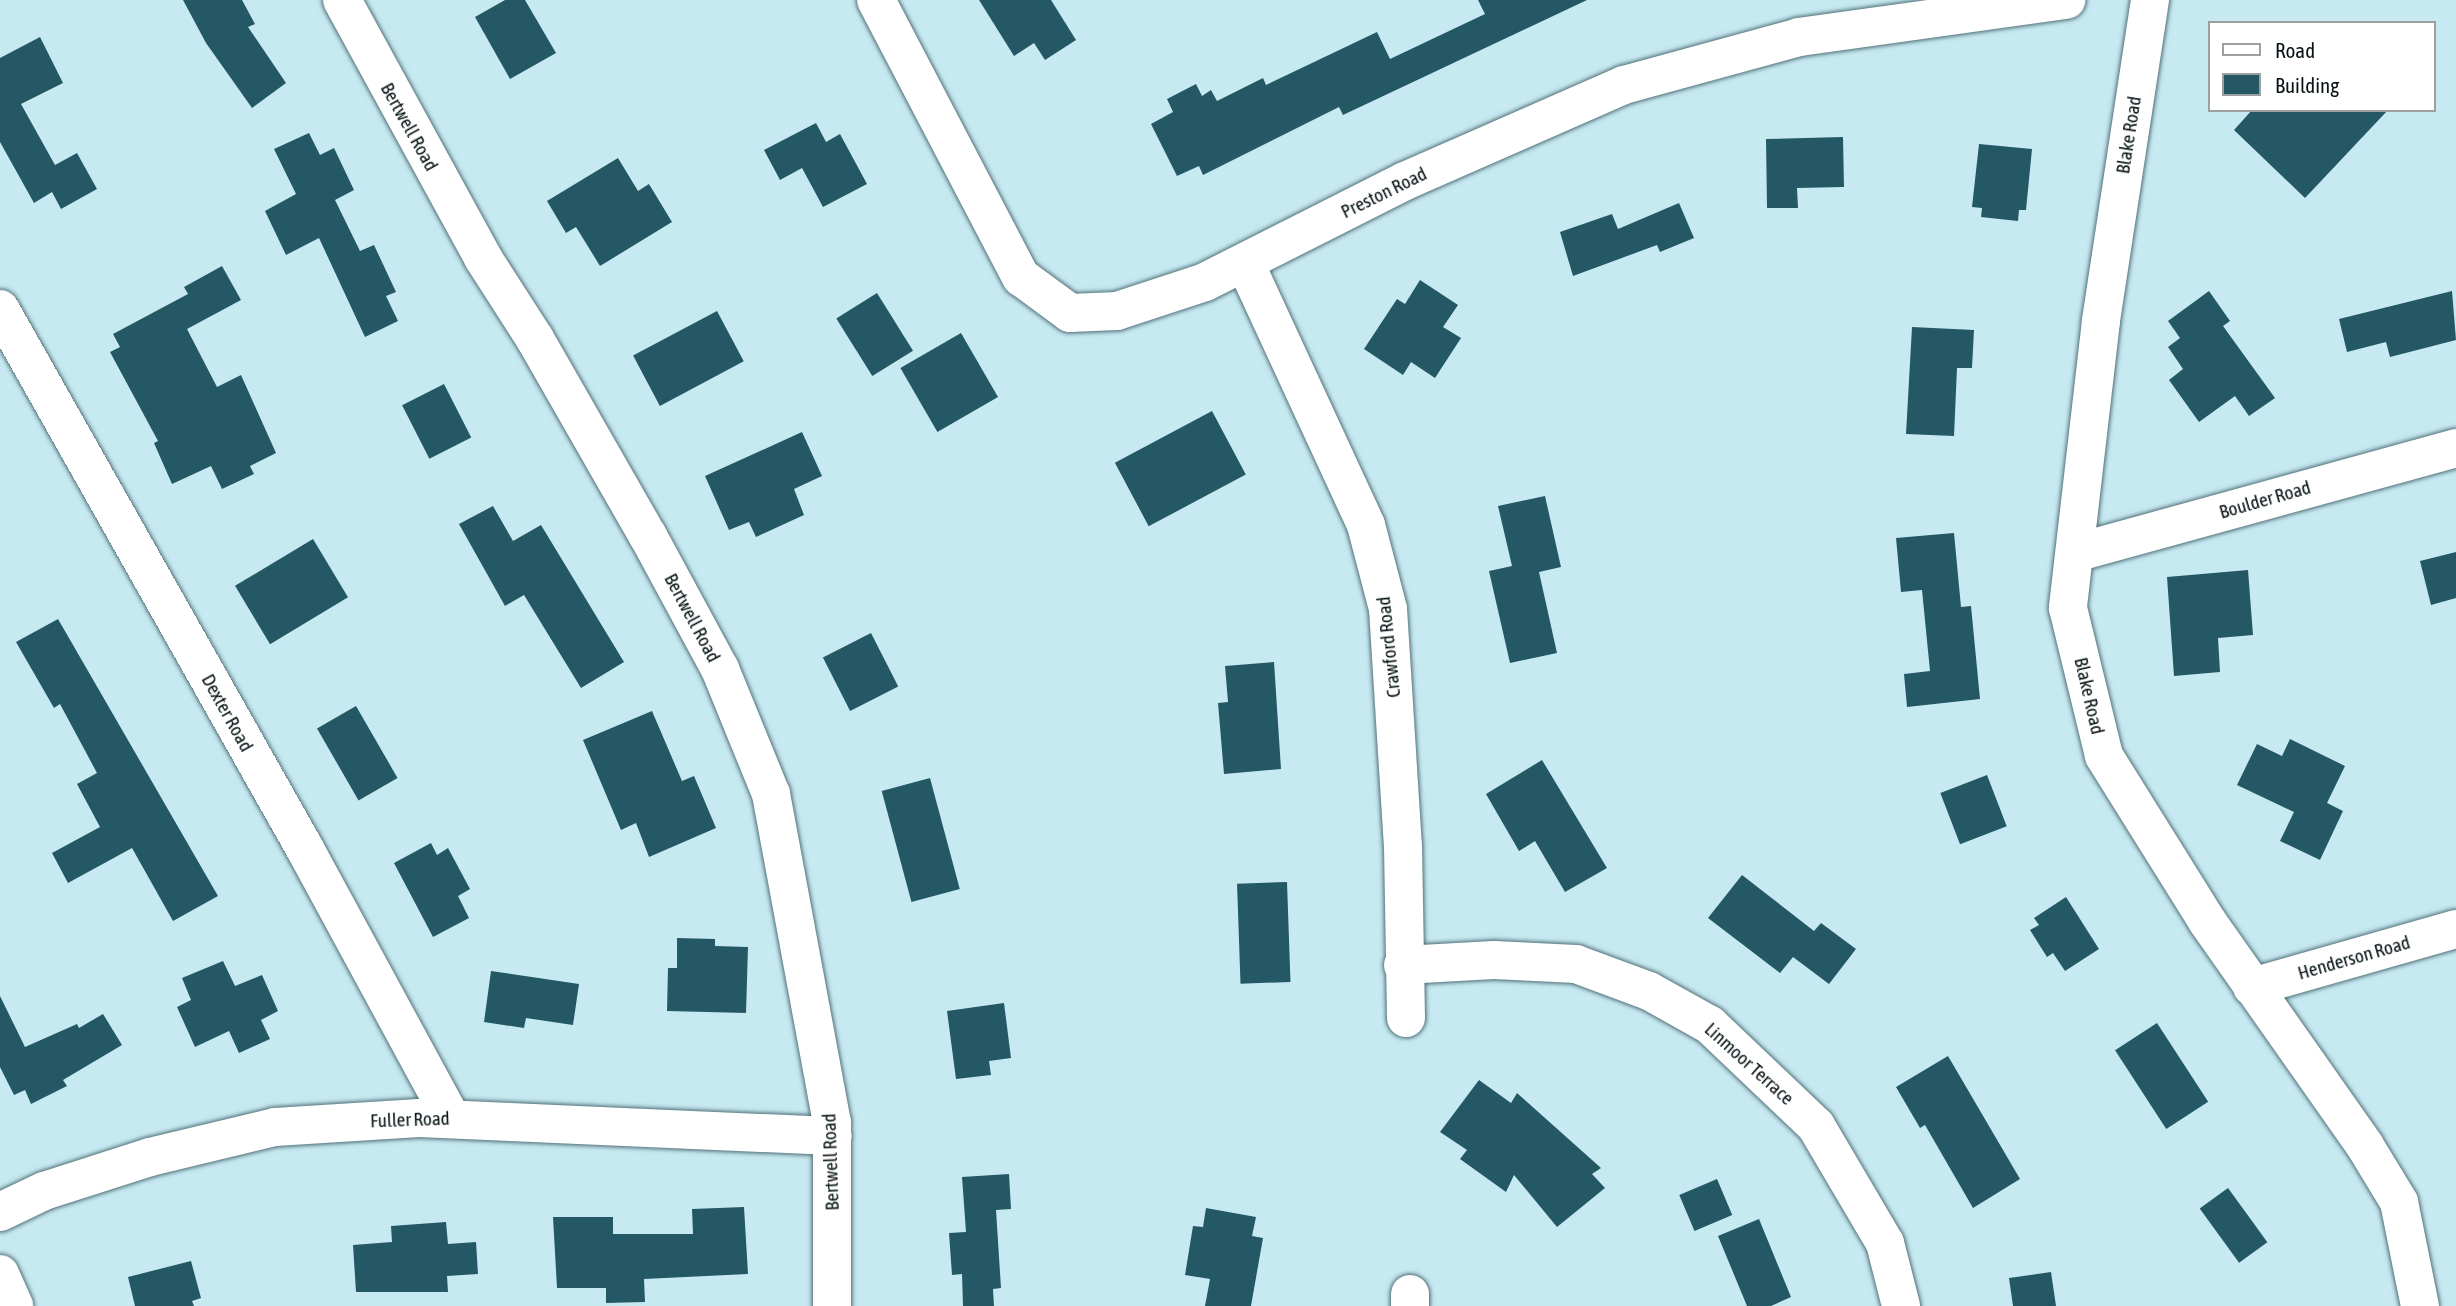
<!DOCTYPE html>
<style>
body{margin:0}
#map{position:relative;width:2456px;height:1306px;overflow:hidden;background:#c7eaf2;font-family:"Asap Condensed",sans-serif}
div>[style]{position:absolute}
.building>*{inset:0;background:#235864;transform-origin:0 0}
.roads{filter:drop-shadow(0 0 2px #527179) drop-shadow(0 0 2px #527179)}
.minor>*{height:38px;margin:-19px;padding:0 19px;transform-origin:19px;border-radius:19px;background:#fff}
span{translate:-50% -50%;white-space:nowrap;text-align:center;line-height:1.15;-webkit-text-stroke:7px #fff;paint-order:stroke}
.street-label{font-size:19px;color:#061214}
.legend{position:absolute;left:2208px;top:21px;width:228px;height:91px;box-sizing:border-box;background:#fff;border:2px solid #9ba0a1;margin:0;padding:9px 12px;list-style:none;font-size:21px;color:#061214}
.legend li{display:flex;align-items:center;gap:14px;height:35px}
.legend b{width:35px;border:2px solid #9ba0a1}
</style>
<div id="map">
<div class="building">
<div style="clip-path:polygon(183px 0,242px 0,255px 24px,248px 27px,286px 83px,252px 108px,206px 43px)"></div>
<div style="clip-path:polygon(505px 0,525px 0,556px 53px,510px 79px,475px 17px)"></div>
<div style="clip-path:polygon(979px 0,1051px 0,1076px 40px,1045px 60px,1034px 43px,1014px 56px)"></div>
<div style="clip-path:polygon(1478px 0,1587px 0,1343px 115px,1339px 107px,1203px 175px,1199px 166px,1177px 176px,1151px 124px,1173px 112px,1167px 99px,1196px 84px,1202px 96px,1211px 90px,1217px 101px,1263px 78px,1266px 85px,1377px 32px,1390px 59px,1485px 14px)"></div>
<div style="clip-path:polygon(40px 37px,63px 83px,21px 104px,55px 165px,77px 153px,97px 189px,61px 209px,52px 192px,34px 203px,0 142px,0 58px)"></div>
<div style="clip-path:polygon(2252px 110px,2388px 110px,2305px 198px,2234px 130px)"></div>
<div style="clip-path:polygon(816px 123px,826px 142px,840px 134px,867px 184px,823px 207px,802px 168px,780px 180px,764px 150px)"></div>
<div style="clip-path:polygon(309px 133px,320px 155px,334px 148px,354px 190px,335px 200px,360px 251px,374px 245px,396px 292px,386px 296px,398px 321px,365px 337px,319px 238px,286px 255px,265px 211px,296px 194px,274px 149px)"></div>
<div style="clip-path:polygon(1843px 137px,1844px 187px,1797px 188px,1798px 208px,1767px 208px,1766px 139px)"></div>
<div style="clip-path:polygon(1979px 144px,2032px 149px,2026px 210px,2019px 210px,2018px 221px,1981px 217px,1982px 208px,1972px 207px)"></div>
<div style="clip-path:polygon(618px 158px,638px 191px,649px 184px,672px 222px,600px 266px,576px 227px,566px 233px,547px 201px)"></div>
<div style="clip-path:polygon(1679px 203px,1694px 238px,1660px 252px,1657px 245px,1573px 276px,1560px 232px,1612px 214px,1618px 229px)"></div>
<div style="clip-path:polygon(222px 266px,241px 300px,187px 329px,217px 387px,241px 375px,276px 453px,250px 466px,254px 474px,222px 489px,211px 466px,172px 484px,154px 443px,158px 441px,110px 352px,120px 347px,113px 334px,188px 294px,184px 287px)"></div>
<div style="clip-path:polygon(1420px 280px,1458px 305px,1443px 327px,1461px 338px,1435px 378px,1411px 362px,1403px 375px,1364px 349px,1397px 299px,1405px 304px)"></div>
<div style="clip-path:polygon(2209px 291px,2230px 321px,2223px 326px,2275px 398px,2249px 416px,2235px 396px,2199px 422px,2169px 380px,2183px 369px,2168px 347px,2180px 338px,2168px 321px)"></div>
<div style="clip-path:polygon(2452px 291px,2456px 340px,2390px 357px,2386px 342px,2347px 352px,2339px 319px)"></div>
<div style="left:877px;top:293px;width:68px;height:48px;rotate:58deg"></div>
<div style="left:717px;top:311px;width:57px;height:95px;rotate:62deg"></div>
<div style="clip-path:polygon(1912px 327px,1974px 330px,1972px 368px,1957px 368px,1954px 436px,1906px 434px)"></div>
<div style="left:961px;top:333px;width:74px;height:70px;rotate:60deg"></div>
<div style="left:444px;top:384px;width:60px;height:47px;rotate:63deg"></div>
<div style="left:1212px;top:411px;width:72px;height:110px;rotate:62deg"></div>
<div style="clip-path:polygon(802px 432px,822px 476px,794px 489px,804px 515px,756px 537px,749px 522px,729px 530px,705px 476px)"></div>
<div style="clip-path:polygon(1545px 496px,1561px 567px,1539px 572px,1557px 653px,1510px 663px,1489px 571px,1512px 566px,1498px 506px)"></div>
<div style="clip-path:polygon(493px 506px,513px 541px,541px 525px,624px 662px,581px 688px,524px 595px,505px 606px,459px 524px)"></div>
<div style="clip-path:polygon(1954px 533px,1961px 607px,1971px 606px,1980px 699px,1907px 707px,1904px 674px,1930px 671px,1922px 590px,1901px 592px,1896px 538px)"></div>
<div style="left:313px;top:539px;width:68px;height:91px;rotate:59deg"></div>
<div style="clip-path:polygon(2456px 552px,2456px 598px,2431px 605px,2420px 561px)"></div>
<div style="clip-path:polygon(2248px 570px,2253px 635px,2218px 638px,2220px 672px,2174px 676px,2167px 577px)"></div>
<div style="clip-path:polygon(58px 619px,218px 896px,173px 921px,132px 848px,68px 883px,52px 853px,100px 827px,77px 784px,97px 773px,60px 704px,54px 708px,16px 642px)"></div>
<div style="left:871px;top:633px;width:60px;height:54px;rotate:63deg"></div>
<div style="clip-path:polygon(1274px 662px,1281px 769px,1224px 774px,1218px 703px,1228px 702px,1225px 666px)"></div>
<div style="left:356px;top:706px;width:83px;height:45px;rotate:60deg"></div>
<div style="clip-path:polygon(652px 711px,682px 781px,694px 776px,716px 828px,649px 857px,636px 823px,621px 830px,583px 740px)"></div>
<div style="clip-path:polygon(2290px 739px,2345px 766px,2327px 803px,2343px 811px,2320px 860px,2280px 841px,2294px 812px,2237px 785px,2257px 744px,2282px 756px)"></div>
<div style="clip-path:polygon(1542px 760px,1607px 868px,1565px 892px,1535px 841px,1519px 851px,1486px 794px)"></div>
<div style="left:1987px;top:775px;width:55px;height:50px;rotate:69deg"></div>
<div style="left:930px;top:778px;width:115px;height:50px;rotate:75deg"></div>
<div style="clip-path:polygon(431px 843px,437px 855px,448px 848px,470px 889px,458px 896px,469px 918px,433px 937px,394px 863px)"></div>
<div style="clip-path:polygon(1742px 875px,1814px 931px,1821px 923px,1856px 949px,1829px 984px,1793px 957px,1780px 973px,1708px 918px)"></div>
<div style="left:1287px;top:882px;width:100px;height:50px;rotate:88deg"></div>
<div style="clip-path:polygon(2066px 897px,2099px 949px,2065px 971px,2053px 953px,2047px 957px,2030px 930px,2039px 925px,2034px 918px)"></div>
<div style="clip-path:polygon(677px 938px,715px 939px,715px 946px,748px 947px,746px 1013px,667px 1011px,668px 968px,677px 968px)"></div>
<div style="clip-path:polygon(223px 961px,235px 986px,262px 975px,278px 1011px,261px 1020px,270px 1039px,239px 1053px,229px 1031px,195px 1047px,177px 1007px,191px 1000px,182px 978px)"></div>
<div style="clip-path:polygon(491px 971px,579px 984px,573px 1025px,526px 1018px,524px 1028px,484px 1022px)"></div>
<div style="clip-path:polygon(0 996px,25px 1047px,77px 1024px,79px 1028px,103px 1014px,122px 1045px,63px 1080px,67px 1086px,31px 1104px,25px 1090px,14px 1095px,0 1067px)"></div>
<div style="clip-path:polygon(1004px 1003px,1011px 1058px,989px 1061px,991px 1075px,956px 1079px,947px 1011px)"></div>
<div style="left:2157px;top:1023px;width:94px;height:50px;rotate:57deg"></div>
<div style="clip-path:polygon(1948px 1056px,2020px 1179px,1973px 1208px,1925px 1125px,1920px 1128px,1896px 1087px)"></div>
<div style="clip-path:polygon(1479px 1080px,1511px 1103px,1517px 1093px,1601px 1168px,1592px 1174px,1605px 1188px,1557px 1227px,1514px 1175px,1506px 1192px,1460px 1159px,1467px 1150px,1440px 1132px)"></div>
<div style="clip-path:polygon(1009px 1174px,1011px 1209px,996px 1210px,1001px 1288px,993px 1289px,994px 1306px,963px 1306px,962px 1274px,952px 1275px,949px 1233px,966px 1232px,962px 1177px)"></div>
<div style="left:1717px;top:1179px;width:39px;height:41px;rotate:67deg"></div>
<div style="left:2228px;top:1188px;width:67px;height:35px;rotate:54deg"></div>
<div style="clip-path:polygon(744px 1207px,748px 1274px,644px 1279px,645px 1302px,606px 1303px,606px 1288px,557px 1288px,553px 1217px,613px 1217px,613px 1234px,693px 1234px,692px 1209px)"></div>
<div style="clip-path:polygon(1206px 1208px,1256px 1217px,1252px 1236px,1263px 1238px,1251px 1306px,1205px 1306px,1210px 1279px,1185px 1275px,1193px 1226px,1203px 1227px)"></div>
<div style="clip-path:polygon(1759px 1219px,1791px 1297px,1771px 1306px,1747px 1306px,1718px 1236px)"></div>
<div style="clip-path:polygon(446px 1222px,448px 1244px,476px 1242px,478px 1274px,447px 1276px,448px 1292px,356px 1292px,353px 1245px,392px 1242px,391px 1226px)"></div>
<div style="clip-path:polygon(191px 1261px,201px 1298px,192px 1301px,194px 1306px,135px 1306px,128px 1277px)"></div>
<div style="clip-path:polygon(2051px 1272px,2056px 1306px,2013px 1306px,2009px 1278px)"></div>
</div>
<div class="roads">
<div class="minor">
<div style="left:342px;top:0;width:294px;rotate:61.3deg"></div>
<div style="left:483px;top:258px;width:96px;rotate:57.3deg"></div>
<div style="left:535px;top:339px;width:227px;rotate:60.2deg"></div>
<div style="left:648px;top:536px;width:151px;rotate:61.6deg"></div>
<div style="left:720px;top:669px;width:135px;rotate:67.8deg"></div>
<div style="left:771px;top:794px;width:334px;rotate:79.5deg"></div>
<div style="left:832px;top:1122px;width:184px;rotate:90deg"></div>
<div style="left:876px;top:0;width:313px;rotate:62.4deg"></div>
<div style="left:1021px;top:277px;width:61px;rotate:36.3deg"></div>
<div style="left:1070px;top:313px;width:47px;rotate:-2.4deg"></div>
<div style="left:1117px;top:311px;width:93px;rotate:-18.2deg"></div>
<div style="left:1205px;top:282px;width:224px;rotate:-26.8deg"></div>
<div style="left:1405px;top:181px;width:239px;rotate:-23.7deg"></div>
<div style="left:1624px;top:85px;width:181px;rotate:-15.3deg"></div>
<div style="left:1799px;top:37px;width:270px;rotate:-7.9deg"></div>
<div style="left:2150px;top:0;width:325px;rotate:98.7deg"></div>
<div style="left:2101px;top:321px;width:289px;rotate:96.6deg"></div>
<div style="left:2068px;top:608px;width:152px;rotate:76.3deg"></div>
<div style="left:2104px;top:756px;width:195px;rotate:58deg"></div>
<div style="left:2207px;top:921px;width:275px;rotate:54.9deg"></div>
<div style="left:2365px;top:1146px;width:66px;rotate:58.7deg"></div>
<div style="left:2399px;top:1202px;width:106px;rotate:78.6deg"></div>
<div style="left:1245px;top:263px;width:289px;rotate:65.2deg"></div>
<div style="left:1366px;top:525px;width:87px;rotate:75.3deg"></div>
<div style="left:1388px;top:609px;width:237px;rotate:86.4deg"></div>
<div style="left:1403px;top:846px;width:172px;rotate:89deg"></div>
<div style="left:0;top:309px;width:620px;rotate:60.54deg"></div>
<div style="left:305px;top:849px;width:306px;rotate:61.5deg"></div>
<div style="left:2075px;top:553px;width:395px;rotate:-15.4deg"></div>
<div style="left:1403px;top:965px;width:91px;rotate:-3.1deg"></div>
<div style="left:1494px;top:960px;width:82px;rotate:2.8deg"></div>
<div style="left:1576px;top:964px;width:78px;rotate:20.3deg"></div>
<div style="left:1649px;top:991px;width:70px;rotate:29.1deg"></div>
<div style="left:1710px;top:1025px;width:146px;rotate:43.6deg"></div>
<div style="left:1816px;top:1126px;width:136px;rotate:59.5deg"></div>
<div style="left:1885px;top:1243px;width:65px;rotate:75.7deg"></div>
<div style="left:2252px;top:987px;width:212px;rotate:-15.9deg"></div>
<div style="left:0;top:1212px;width:49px;rotate:-25.5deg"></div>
<div style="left:44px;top:1191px;width:111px;rotate:-17.8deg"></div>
<div style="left:150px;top:1157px;width:129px;rotate:-13.5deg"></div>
<div style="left:275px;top:1127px;width:144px;rotate:-3.6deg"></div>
<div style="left:419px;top:1118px;width:414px;rotate:2.5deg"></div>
<div style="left:0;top:1274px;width:35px;rotate:66deg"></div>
<div style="left:1410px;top:1294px;width:12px;rotate:90deg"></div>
</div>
</div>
<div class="street-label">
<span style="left:409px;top:127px;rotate:61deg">Bertwell Road</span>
<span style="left:2129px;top:135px;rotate:-81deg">Blake Road</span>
<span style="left:1384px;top:193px;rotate:-26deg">Preston Road</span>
<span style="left:2265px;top:500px;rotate:-16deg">Boulder Road</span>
<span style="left:692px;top:618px;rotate:62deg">Bertwell Road</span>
<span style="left:1389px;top:647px;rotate:-96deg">Crawford Road</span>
<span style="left:2089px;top:696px;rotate:77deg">Blake Road</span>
<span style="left:227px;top:713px;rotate:61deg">Dexter Road</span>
<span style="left:2354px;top:958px;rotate:-16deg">Henderson Road</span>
<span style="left:1749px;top:1064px;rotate:42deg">Linmoor Terrace</span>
<span style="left:410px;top:1120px;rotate:-2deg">Fuller Road</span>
<span style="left:831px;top:1162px;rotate:-92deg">Bertwell Road</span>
</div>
<ul class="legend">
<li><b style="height:9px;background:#fff"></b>Road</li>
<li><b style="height:19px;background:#235864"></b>Building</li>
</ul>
</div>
